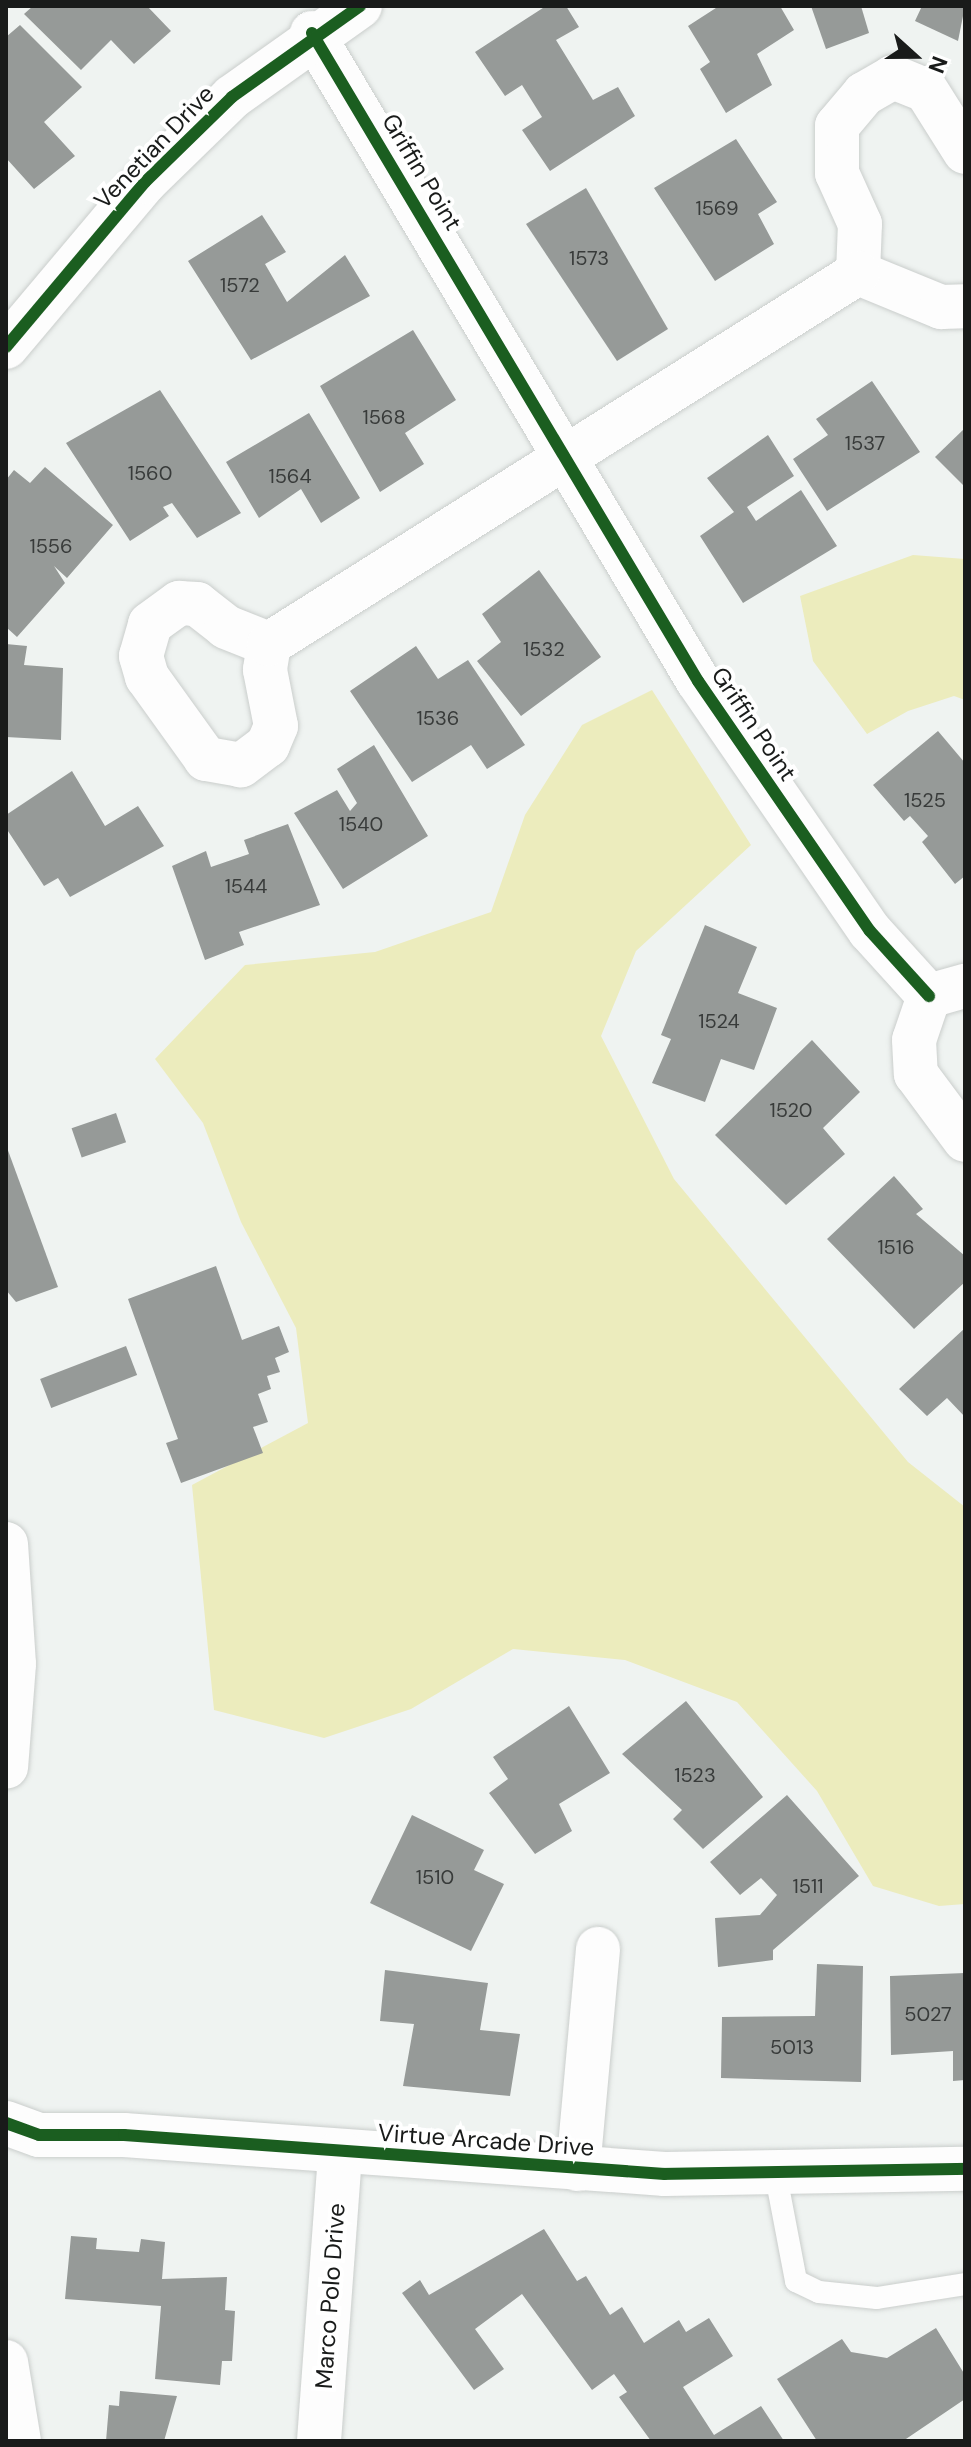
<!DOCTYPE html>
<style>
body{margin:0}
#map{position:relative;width:971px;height:2447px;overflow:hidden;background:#eff3f1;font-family:"DM Sans",sans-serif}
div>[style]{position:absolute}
.green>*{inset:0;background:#ececbd}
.building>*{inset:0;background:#969a98;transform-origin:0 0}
.roads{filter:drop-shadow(0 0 2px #cacecc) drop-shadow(0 0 2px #cacecc)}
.lane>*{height:22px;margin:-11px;padding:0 11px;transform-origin:11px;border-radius:11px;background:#fdfdfd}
.street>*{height:44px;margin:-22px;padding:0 22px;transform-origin:22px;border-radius:22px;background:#fdfdfd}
.cycleway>*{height:12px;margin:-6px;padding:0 6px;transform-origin:6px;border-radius:6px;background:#1b5e20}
span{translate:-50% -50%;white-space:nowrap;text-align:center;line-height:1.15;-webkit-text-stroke:8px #fff;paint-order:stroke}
.number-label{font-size:20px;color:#383b3a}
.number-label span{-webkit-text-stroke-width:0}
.street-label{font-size:24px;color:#191b1a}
.frame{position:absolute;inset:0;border:8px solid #191b1a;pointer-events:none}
.north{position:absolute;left:875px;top:16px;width:80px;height:80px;-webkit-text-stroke:6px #fff;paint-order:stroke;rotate:111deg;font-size:22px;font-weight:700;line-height:32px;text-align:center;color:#191b1a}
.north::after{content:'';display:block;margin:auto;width:28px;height:36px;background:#191b1a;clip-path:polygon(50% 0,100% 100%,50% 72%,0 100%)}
</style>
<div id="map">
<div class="green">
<div style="clip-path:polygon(913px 555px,965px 559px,965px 700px,954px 696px,908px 711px,867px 734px,813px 661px,800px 596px)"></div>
<div style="clip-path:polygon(652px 690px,751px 845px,636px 951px,601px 1036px,674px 1179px,908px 1462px,965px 1507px,965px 1904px,939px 1906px,873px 1886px,817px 1791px,737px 1702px,625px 1660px,513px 1649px,411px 1709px,324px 1738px,214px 1710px,192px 1485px,308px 1423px,296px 1328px,241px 1222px,203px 1123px,155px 1059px,245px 965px,375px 952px,491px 912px,525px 815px,582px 725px)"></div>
</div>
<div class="building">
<div style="clip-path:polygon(33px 6px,147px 6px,171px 31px,134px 64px,111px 40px,81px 70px,24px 14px)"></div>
<div style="clip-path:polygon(546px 6px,566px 6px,579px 27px,556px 40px,593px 100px,618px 87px,635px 116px,550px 171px,522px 130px,542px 117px,522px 85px,505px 96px,475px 52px)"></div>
<div style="clip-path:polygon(719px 6px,780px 6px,794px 30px,757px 54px,772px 85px,726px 113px,700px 69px,710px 62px,688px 26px)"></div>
<div style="clip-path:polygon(811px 6px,861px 6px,869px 33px,826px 49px)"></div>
<div style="clip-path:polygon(922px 6px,965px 6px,958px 41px,915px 21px)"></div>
<div style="clip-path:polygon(20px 25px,82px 87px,44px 122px,75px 156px,34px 189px,6px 158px,6px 37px)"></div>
<div style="clip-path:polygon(736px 139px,777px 202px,758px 214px,774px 244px,715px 281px,654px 188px)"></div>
<div style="clip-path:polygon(586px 188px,668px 329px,617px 361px,526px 224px)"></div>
<div style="clip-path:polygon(262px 215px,286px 252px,265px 264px,287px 302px,345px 255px,370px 296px,251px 360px,188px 261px)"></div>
<div style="clip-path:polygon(413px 330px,456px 400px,405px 433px,424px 464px,380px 492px,320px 386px)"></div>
<div style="clip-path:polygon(872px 381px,920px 452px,827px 511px,793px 459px,828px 435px,816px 419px)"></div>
<div style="clip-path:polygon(160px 390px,241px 513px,197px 538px,172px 503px,163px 507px,169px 516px,130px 541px,66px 443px)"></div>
<div style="clip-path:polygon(309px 413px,360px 498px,321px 523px,301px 489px,259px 518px,226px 462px)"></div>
<div style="clip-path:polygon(965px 428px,965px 487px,935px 457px)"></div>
<div style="clip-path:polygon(768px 435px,794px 476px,747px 507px,756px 521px,801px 490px,837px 546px,743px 603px,700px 536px,734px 512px,707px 478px)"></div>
<div style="clip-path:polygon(45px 467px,113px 525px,67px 578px,54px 566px,65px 583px,17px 637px,6px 627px,6px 480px,14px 470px,30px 483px)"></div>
<div style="clip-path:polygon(539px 570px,601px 657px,521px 716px,477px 661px,501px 642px,482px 614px)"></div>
<div style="clip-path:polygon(6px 644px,27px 646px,24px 665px,63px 668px,61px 740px,6px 737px)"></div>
<div style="clip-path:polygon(416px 646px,438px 679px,468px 660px,525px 745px,487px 769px,471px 745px,412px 782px,350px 691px)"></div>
<div style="clip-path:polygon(938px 731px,965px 763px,965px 876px,955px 884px,922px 842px,928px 836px,910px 816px,904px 821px,873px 785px)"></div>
<div style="clip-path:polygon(374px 745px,428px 836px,343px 889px,294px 813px,337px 790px,350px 811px,357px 803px,337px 769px)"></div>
<div style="clip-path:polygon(72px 771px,105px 826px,138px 806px,164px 846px,70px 897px,58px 878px,44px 886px,6px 828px,6px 815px)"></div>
<div style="clip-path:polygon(288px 824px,320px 905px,239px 932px,244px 945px,205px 960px,172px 866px,206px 851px,211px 867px,249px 854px,244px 840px)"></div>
<div style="clip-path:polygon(705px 925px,757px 947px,738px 993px,777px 1008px,754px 1070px,721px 1059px,705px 1102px,652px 1083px,671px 1039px,661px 1035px)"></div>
<div style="clip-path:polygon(812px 1040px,860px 1092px,823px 1128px,845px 1154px,786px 1205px,715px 1135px)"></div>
<div style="left:116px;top:1113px;width:31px;height:47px;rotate:71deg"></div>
<div style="clip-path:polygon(6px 1145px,58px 1287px,16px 1302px,6px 1290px)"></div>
<div style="clip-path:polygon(894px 1176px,923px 1209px,916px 1214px,965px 1256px,965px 1282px,914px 1329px,827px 1239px)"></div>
<div style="clip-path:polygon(216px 1266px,242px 1340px,279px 1326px,289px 1352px,275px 1358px,280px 1372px,267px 1376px,271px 1389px,258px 1394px,268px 1422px,253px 1427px,263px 1453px,181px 1483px,166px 1443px,178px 1439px,128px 1299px)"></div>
<div style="clip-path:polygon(965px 1328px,965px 1417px,947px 1398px,927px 1416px,899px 1389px)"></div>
<div style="left:126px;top:1346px;width:31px;height:92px;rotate:69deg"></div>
<div style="clip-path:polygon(686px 1701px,763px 1797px,703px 1849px,673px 1819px,682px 1810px,622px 1754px)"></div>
<div style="clip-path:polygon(569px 1706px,610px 1773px,559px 1804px,572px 1831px,535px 1854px,489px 1793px,508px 1779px,493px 1757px)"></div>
<div style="clip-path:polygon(787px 1795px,859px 1876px,773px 1950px,773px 1960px,718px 1967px,715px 1918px,760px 1915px,777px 1895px,761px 1878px,740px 1895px,710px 1862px)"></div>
<div style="clip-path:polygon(412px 1815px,484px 1850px,474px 1870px,504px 1884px,471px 1951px,370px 1903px)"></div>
<div style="clip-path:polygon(817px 1964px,863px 1966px,861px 2082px,721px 2078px,722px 2017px,815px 2016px)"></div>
<div style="clip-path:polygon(385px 1970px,488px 1983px,480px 2030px,520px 2034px,510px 2096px,403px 2086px,414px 2024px,380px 2021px)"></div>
<div style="clip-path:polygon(965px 1973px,965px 2080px,953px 2081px,953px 2051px,891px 2055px,890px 1976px)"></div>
<div style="clip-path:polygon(544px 2229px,577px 2281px,586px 2276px,610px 2315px,622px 2307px,644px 2343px,679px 2320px,686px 2332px,709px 2318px,733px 2356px,683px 2387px,714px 2435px,761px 2406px,784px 2441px,651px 2441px,619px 2397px,627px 2392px,614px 2374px,592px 2390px,522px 2294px,475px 2329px,504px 2369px,474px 2390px,402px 2293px,420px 2280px,429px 2295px)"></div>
<div style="clip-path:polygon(71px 2236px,97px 2238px,96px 2249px,139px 2252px,141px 2239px,165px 2242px,162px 2279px,227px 2277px,225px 2310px,235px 2311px,232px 2361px,222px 2361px,220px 2385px,155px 2379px,161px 2306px,65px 2299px)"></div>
<div style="clip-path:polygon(936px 2328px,965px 2375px,965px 2399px,903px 2441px,817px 2441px,777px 2379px,842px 2339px,851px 2352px,887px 2358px)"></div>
<div style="clip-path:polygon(120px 2391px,177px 2396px,164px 2441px,106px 2441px,109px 2405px,119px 2406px)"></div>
</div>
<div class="roads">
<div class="lane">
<div style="left:776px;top:2176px;width:107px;rotate:79.2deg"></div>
<div style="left:796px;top:2281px;width:25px;rotate:26deg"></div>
<div style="left:819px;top:2292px;width:58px;rotate:5.9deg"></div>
<div style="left:877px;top:2298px;width:89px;rotate:-9deg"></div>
</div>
<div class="street">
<div style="left:312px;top:33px;width:754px;rotate:59.22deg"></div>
<div style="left:698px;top:681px;width:303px;rotate:55.5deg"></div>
<div style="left:870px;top:931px;width:88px;rotate:47.8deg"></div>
<div style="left:858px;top:273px;width:49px;rotate:-87.7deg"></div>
<div style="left:860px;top:224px;width:56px;rotate:-114.3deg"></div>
<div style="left:837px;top:173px;width:47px;rotate:-90deg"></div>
<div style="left:837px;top:126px;width:42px;rotate:-49.8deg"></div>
<div style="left:864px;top:94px;width:34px;rotate:-30deg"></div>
<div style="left:893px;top:77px;width:35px;rotate:22deg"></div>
<div style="left:926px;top:90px;width:73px;rotate:57.8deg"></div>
<div style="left:858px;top:273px;width:90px;rotate:22.3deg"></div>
<div style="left:941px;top:307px;width:24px;rotate:-2deg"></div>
<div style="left:6px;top:347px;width:216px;rotate:-49.9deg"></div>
<div style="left:145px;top:182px;width:122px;rotate:-44.3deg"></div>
<div style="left:232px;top:97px;width:157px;rotate:-35.4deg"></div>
<div style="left:179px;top:603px;width:18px;rotate:3deg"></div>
<div style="left:197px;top:604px;width:37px;rotate:38deg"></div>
<div style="left:226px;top:627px;width:46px;rotate:21.6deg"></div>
<div style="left:269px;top:644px;width:26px;rotate:99deg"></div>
<div style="left:265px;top:670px;width:57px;rotate:78.9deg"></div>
<div style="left:276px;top:726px;width:21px;rotate:113deg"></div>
<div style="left:268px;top:745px;width:34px;rotate:143deg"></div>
<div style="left:241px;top:765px;width:36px;rotate:-170deg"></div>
<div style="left:206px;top:759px;width:101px;rotate:-125.7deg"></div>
<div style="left:147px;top:677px;width:22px;rotate:-106deg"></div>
<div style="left:141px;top:656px;width:33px;rotate:-74deg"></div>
<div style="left:150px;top:624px;width:36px;rotate:-36deg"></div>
<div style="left:269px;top:644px;width:696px;rotate:-32.21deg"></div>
<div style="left:929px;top:996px;width:46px;rotate:108.8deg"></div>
<div style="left:914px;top:1040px;width:34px;rotate:87deg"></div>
<div style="left:916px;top:1074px;width:82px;rotate:53.4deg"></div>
<div style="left:929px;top:996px;width:37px;rotate:-16deg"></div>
<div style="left:6px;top:1544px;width:120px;rotate:86.2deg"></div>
<div style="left:14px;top:1664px;width:103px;rotate:94.4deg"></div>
<div style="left:6px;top:2123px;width:35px;rotate:20deg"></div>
<div style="left:39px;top:2135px;width:85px"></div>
<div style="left:124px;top:2135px;width:542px;rotate:4.12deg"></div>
<div style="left:665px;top:2174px;width:300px;rotate:-1deg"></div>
<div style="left:578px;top:2169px;width:221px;rotate:-84.8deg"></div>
<div style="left:6px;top:2362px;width:80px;rotate:80.7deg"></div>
<div style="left:319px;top:2441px;width:290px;rotate:-85.8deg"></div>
</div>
</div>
<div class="cycleway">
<div style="left:312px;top:33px;width:754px;rotate:59.22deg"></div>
<div style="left:698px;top:681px;width:303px;rotate:55.5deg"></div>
<div style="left:870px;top:931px;width:88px;rotate:47.8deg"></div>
<div style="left:6px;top:347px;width:216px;rotate:-49.9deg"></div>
<div style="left:145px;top:182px;width:122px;rotate:-44.3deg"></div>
<div style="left:232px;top:97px;width:157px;rotate:-35.4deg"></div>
<div style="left:6px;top:2123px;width:35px;rotate:20deg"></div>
<div style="left:39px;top:2135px;width:85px"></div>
<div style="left:124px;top:2135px;width:542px;rotate:4.12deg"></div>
<div style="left:665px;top:2174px;width:300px;rotate:-1deg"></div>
</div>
<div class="number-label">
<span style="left:717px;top:208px">1569</span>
<span style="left:589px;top:258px">1573</span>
<span style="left:240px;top:285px">1572</span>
<span style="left:384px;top:417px">1568</span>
<span style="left:865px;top:443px">1537</span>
<span style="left:150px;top:473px">1560</span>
<span style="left:290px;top:476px">1564</span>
<span style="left:51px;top:546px">1556</span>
<span style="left:544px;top:649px">1532</span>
<span style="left:438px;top:718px">1536</span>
<span style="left:925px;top:800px">1525</span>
<span style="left:361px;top:824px">1540</span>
<span style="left:246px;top:886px">1544</span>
<span style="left:719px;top:1021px">1524</span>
<span style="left:791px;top:1110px">1520</span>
<span style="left:896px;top:1247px">1516</span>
<span style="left:695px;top:1775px">1523</span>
<span style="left:435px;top:1877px">1510</span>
<span style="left:808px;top:1886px">1511</span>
<span style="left:928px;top:2014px">5027</span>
<span style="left:792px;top:2047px">5013</span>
</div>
<div class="street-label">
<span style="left:154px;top:147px;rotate:-46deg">Venetian Drive</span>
<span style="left:422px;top:172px;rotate:59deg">Griffin Point</span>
<span style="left:754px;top:724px;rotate:56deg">Griffin Point</span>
<span style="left:486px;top:2140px;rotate:4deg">Virtue Arcade Drive</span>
<span style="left:330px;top:2296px;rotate:-86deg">Marco Polo Drive</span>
</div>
<div class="frame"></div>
<div class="north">N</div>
</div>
